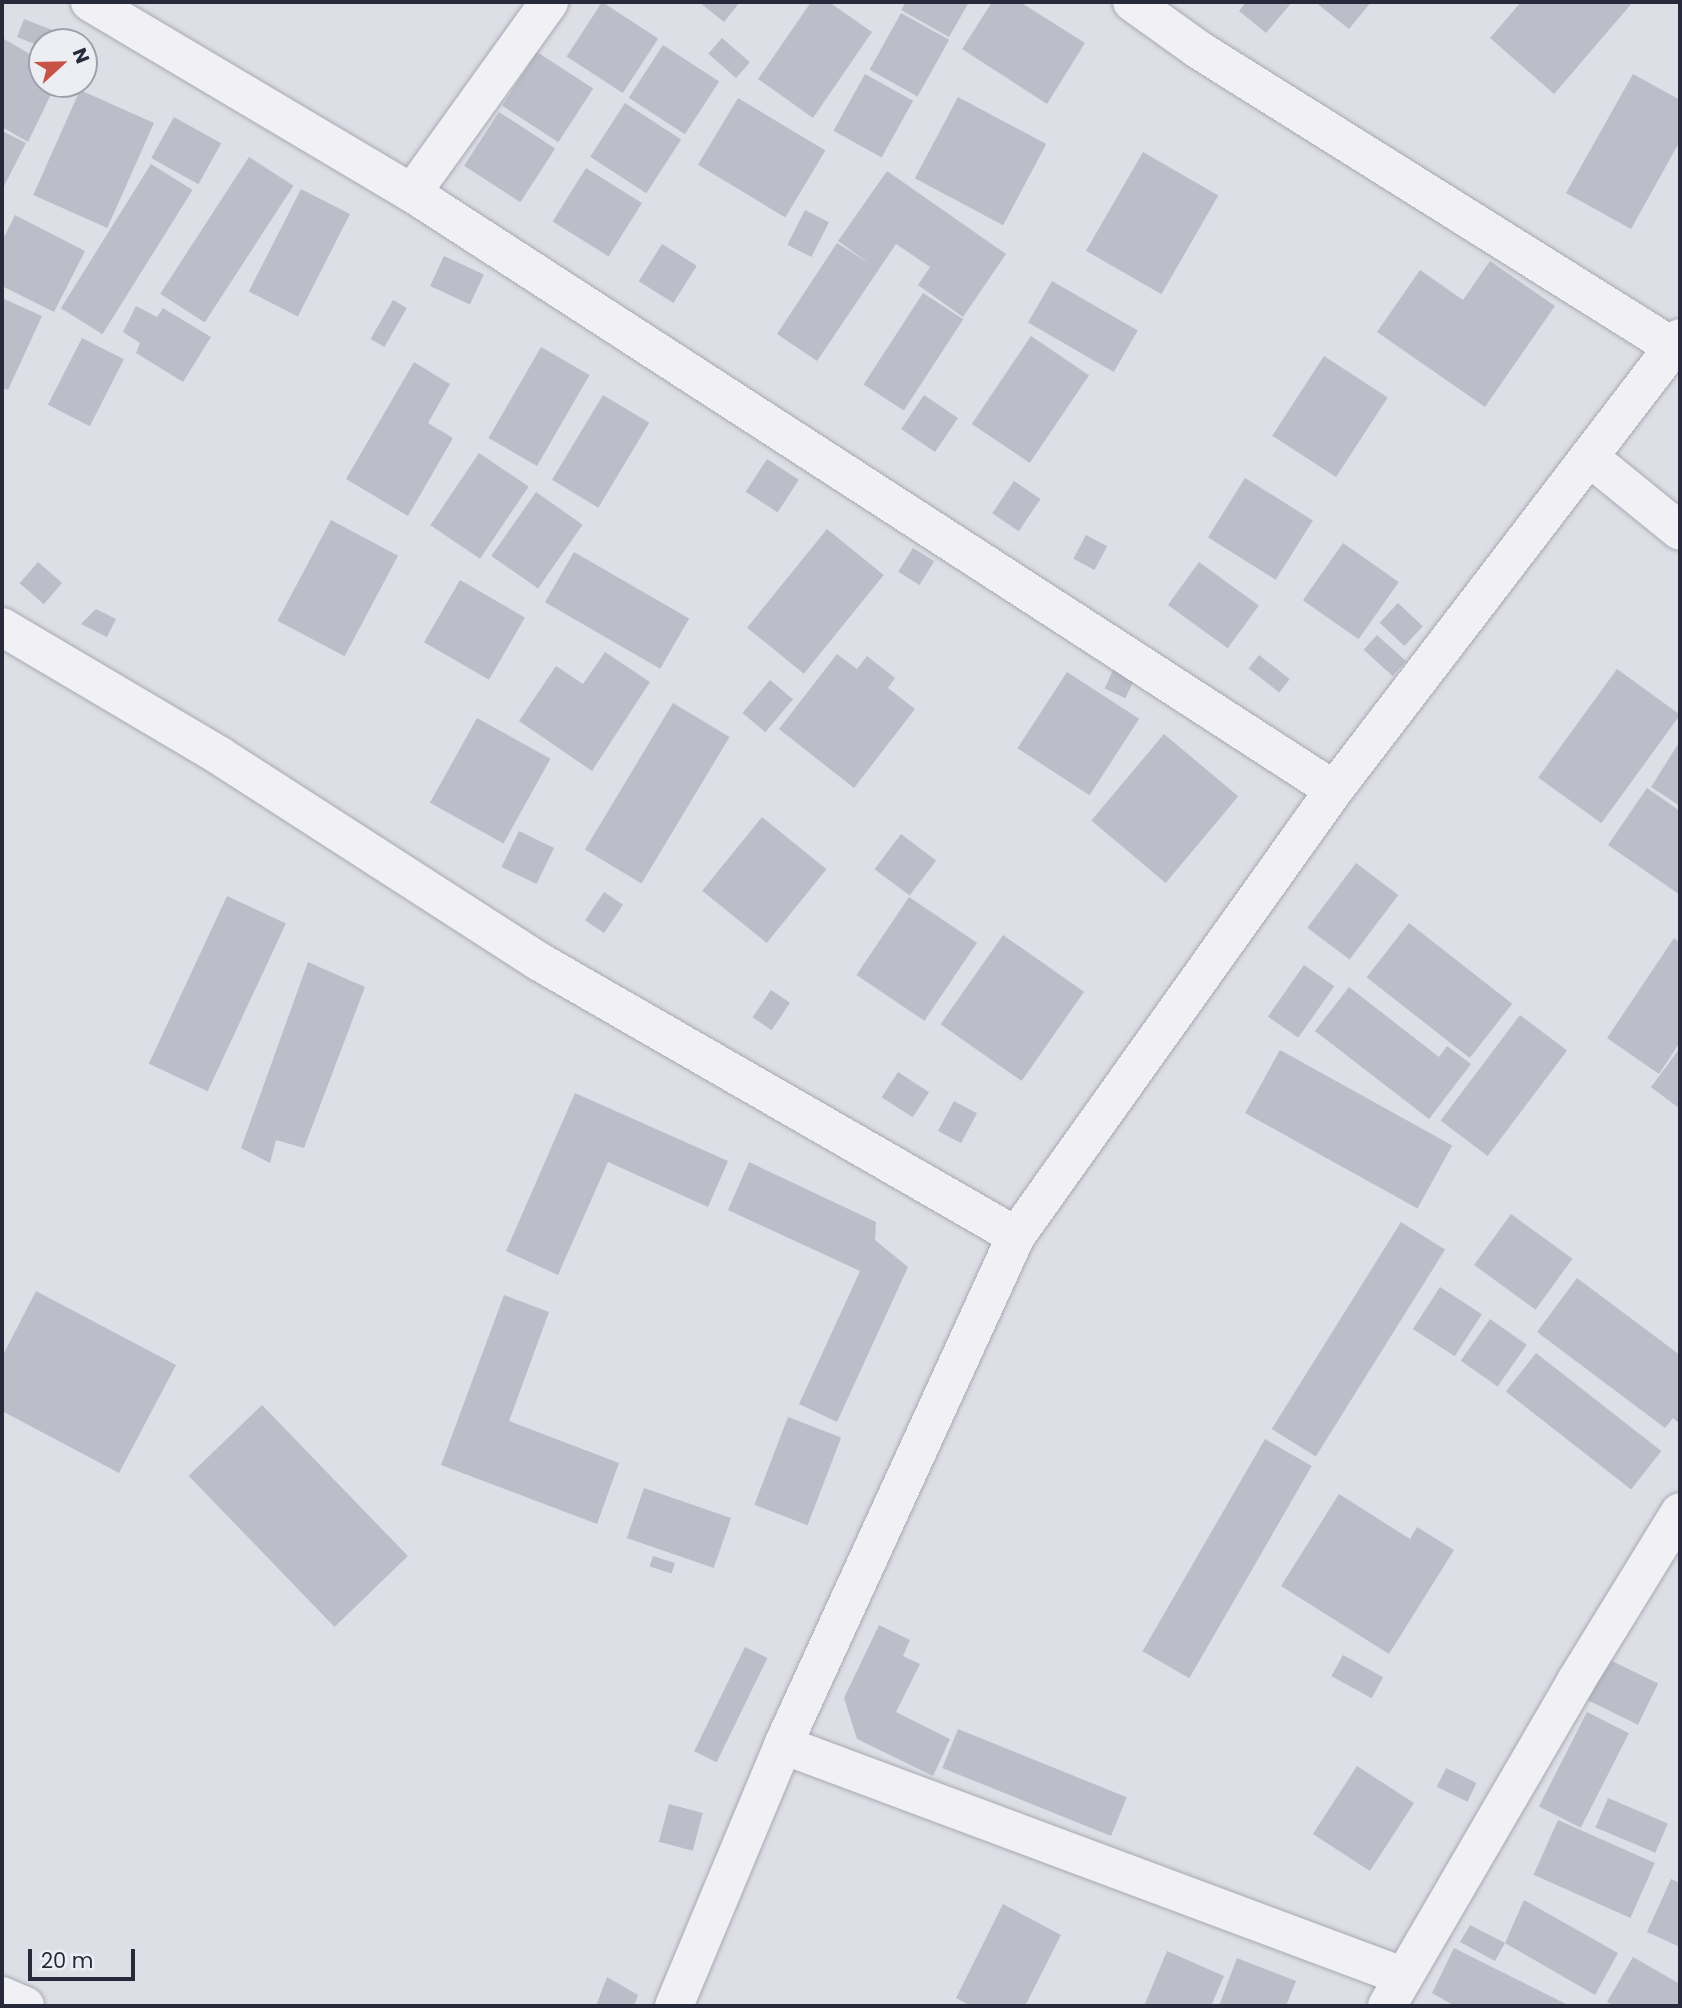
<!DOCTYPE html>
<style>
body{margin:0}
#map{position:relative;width:1682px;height:2008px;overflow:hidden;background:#dedfe6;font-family:Poppins,sans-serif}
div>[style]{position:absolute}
.building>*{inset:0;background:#bbbdc9;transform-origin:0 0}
.roads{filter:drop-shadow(0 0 2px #a7a9b3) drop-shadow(0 0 2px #a7a9b3)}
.minor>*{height:38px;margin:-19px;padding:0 19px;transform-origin:19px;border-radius:19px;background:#f0f0f5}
span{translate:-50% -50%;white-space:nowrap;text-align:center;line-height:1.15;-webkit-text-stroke:5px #edeef4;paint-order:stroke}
.frame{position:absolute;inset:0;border:4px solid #282a3c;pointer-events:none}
.north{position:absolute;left:28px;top:28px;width:70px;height:70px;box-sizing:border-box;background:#edeef4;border:2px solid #9ea0aa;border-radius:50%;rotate:68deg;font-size:19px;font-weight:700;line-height:28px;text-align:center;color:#282a3c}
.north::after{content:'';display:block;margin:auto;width:24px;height:32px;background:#c75347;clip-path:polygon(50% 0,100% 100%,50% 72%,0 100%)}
.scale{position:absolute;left:28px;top:1949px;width:107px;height:32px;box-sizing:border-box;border:4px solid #282a3c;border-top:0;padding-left:9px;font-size:21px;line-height:24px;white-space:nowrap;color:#282a3c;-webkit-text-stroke:5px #edeef4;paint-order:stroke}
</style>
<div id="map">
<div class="building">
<div style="left:602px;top:2px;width:67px;height:65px;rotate:33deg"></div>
<div style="clip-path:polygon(699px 2px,740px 2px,724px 22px)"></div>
<div style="clip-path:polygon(811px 2px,829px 2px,872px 32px,813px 118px,758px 79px)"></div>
<div style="clip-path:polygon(906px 2px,969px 2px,949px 37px,901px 10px)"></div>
<div style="clip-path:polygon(992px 2px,1020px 2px,1085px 43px,1047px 104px,962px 49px)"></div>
<div style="clip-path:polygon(1246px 2px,1292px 2px,1266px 33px,1239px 11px)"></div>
<div style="clip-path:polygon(1315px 2px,1371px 2px,1349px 29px)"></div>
<div style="clip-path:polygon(1521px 2px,1633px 2px,1554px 94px,1490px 38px)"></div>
<div style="left:901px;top:13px;width:55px;height:65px;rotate:29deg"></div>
<div style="clip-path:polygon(24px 19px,70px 37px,68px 42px,42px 42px,42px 47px,17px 37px)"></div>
<div style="left:722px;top:38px;width:37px;height:21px;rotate:41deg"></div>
<div style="clip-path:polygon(4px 39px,42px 61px,42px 84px,56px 84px,28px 142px,2px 127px)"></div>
<div style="left:663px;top:45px;width:67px;height:63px;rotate:33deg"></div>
<div style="left:537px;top:52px;width:67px;height:64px;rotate:33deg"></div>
<div style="left:865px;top:74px;width:55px;height:65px;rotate:29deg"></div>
<div style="clip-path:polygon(1633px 74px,1680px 100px,1680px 141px,1631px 229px,1566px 193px)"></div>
<div style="left:80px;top:90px;width:81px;height:115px;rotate:24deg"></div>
<div style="left:958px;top:97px;width:100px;height:92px;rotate:28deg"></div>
<div style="left:738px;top:98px;width:102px;height:78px;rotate:31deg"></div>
<div style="left:625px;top:103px;width:67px;height:64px;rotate:33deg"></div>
<div style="left:499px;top:112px;width:67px;height:64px;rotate:33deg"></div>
<div style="left:174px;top:117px;width:54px;height:47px;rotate:29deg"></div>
<div style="clip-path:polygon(2px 131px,26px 143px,2px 190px)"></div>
<div style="left:1143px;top:152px;width:87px;height:114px;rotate:30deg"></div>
<div style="left:249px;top:157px;width:53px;height:163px;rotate:33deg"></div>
<div style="left:151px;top:164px;width:49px;height:170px;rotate:32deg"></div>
<div style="left:586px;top:168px;width:66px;height:63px;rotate:32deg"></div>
<div style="clip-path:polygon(887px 171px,1006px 254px,963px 317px,918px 285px,930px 267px,896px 244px,817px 361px,777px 334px,837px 243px,870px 264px,838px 241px)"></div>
<div style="left:301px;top:189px;width:55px;height:115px;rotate:27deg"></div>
<div style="left:805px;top:210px;width:27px;height:39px;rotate:27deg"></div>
<div style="clip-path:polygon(15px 215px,85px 251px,54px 312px,2px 286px,2px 241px)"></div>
<div style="left:662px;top:244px;width:41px;height:44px;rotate:32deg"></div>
<div style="left:444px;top:256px;width:44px;height:33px;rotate:25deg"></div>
<div style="clip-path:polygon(1490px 261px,1555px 306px,1485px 407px,1377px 332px,1420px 270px,1463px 300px)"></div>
<div style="left:1052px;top:281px;width:99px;height:48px;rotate:30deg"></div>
<div style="left:923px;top:293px;width:48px;height:109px;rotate:33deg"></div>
<div style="clip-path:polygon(2px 298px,42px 316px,8px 390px,2px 388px)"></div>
<div style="left:393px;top:300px;width:16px;height:45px;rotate:30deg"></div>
<div style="clip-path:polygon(136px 306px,157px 317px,163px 308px,211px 337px,183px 382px,136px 353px,140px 343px,123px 332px)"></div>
<div style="left:1031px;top:336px;width:70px;height:106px;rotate:34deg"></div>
<div style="left:82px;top:338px;width:47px;height:75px;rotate:27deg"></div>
<div style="left:541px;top:347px;width:56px;height:105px;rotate:30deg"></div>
<div style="left:1324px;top:356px;width:76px;height:95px;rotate:33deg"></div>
<div style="clip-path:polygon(414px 362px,450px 384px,428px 423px,453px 438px,408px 516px,346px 479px)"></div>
<div style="left:603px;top:395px;width:54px;height:99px;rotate:31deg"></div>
<div style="left:924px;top:395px;width:41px;height:41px;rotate:34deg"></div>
<div style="left:479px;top:453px;width:60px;height:87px;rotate:34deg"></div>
<div style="left:767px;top:459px;width:38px;height:39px;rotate:33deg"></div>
<div style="left:1245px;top:478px;width:80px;height:70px;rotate:32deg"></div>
<div style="left:1014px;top:481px;width:32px;height:39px;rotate:34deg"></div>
<div style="left:536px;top:492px;width:57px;height:78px;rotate:35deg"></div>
<div style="left:331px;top:520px;width:76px;height:114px;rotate:28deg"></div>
<div style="left:827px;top:529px;width:73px;height:127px;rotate:39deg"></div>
<div style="left:1086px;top:535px;width:24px;height:27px;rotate:28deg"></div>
<div style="left:1343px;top:543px;width:68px;height:70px;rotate:35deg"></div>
<div style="left:913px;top:548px;width:25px;height:28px;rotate:32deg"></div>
<div style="left:574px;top:552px;width:133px;height:58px;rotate:30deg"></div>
<div style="left:38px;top:562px;width:32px;height:28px;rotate:41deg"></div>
<div style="left:1199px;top:562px;width:74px;height:53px;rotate:36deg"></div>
<div style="left:460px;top:580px;width:75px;height:72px;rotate:30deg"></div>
<div style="left:1398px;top:603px;width:34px;height:27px;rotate:43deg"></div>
<div style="clip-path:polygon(96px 609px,116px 619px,107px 637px,81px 624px)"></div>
<div style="left:1377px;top:635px;width:39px;height:20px;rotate:42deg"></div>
<div style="clip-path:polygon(605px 652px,650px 682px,592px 771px,519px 721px,556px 666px,583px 684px)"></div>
<div style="clip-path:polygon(837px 654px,857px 669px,867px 656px,895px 678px,888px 688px,915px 709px,854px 788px,779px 729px)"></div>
<div style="left:1259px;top:655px;width:39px;height:17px;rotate:38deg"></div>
<div style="left:1116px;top:664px;width:23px;height:27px;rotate:25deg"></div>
<div style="left:1617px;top:669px;width:78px;height:134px;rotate:36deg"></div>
<div style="left:1067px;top:672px;width:86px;height:91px;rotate:33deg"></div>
<div style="left:770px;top:680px;width:30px;height:43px;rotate:40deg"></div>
<div style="left:673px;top:703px;width:66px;height:171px;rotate:31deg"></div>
<div style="left:477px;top:718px;width:84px;height:97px;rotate:29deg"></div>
<div style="left:1164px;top:734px;width:97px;height:113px;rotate:40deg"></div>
<div style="clip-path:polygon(1680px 741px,1680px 806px,1651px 787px)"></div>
<div style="clip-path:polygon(1647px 788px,1680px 811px,1680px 895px,1608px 845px)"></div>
<div style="left:762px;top:817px;width:83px;height:95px;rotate:39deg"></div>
<div style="left:519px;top:831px;width:39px;height:40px;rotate:26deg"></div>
<div style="left:901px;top:834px;width:44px;height:44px;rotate:37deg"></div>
<div style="left:1356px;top:863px;width:53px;height:81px;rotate:37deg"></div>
<div style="left:604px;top:892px;width:23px;height:34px;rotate:34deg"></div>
<div style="left:227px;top:896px;width:65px;height:185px;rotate:25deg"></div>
<div style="left:909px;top:897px;width:82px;height:94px;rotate:34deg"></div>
<div style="left:1409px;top:923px;width:131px;height:69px;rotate:38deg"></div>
<div style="left:1003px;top:935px;width:99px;height:109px;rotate:35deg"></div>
<div style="clip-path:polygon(1674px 938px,1680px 943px,1680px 1042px,1659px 1074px,1607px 1038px)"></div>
<div style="clip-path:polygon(308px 962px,365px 987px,304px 1148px,276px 1140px,270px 1163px,241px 1148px)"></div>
<div style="left:1304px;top:965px;width:37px;height:63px;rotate:35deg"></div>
<div style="clip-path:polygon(1349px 987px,1439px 1057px,1447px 1046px,1471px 1064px,1429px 1119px,1315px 1031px)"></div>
<div style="left:771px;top:990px;width:23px;height:33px;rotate:34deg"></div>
<div style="left:1520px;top:1015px;width:59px;height:132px;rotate:37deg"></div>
<div style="clip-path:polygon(1680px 1048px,1680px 1109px,1651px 1087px)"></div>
<div style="left:1280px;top:1050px;width:197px;height:72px;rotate:29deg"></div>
<div style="left:898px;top:1072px;width:37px;height:30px;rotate:33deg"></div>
<div style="clip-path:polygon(575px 1093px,728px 1161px,708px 1207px,608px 1162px,558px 1275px,506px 1251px)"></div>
<div style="left:954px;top:1101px;width:26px;height:34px;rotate:28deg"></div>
<div style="clip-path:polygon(749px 1162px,876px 1222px,875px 1240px,908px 1267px,837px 1422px,799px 1404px,860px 1271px,728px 1210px)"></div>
<div style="left:1511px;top:1214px;width:76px;height:63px;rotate:36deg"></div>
<div style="left:1401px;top:1222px;width:52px;height:244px;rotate:32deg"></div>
<div style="clip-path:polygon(1577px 1278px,1680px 1355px,1680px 1424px,1673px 1418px,1665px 1428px,1537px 1332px)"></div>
<div style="left:1440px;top:1287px;width:50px;height:50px;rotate:33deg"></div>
<div style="clip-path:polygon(36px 1291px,176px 1365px,119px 1473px,2px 1411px,2px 1357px)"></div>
<div style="clip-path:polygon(504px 1295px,549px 1312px,509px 1421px,619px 1463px,597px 1524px,441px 1465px)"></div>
<div style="left:1490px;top:1319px;width:45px;height:51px;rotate:35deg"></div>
<div style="left:1536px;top:1353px;width:159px;height:49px;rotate:38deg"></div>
<div style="left:262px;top:1405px;width:210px;height:102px;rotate:46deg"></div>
<div style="left:788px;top:1417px;width:57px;height:94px;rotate:21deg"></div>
<div style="left:1265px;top:1439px;width:54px;height:245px;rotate:30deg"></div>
<div style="left:644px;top:1488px;width:92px;height:53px;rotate:19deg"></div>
<div style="clip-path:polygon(1339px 1494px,1410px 1539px,1417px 1527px,1454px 1550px,1389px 1654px,1281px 1586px)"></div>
<div style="left:653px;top:1556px;width:23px;height:11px;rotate:18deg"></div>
<div style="clip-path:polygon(879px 1625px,910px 1640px,903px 1656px,920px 1664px,896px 1712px,950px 1739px,933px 1776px,857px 1739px,844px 1698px)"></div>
<div style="left:745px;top:1647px;width:25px;height:116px;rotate:26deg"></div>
<div style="left:1343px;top:1655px;width:46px;height:24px;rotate:29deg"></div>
<div style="left:1606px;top:1658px;width:58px;height:46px;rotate:26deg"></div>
<div style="left:1587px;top:1712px;width:47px;height:106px;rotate:27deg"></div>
<div style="left:958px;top:1729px;width:182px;height:42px;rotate:22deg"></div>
<div style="left:1357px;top:1766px;width:68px;height:81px;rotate:33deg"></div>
<div style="left:1446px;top:1768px;width:34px;height:21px;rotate:26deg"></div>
<div style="left:1608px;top:1798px;width:65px;height:32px;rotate:23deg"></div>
<div style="left:669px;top:1804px;width:35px;height:39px;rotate:15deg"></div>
<div style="left:1558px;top:1820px;width:106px;height:60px;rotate:24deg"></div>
<div style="clip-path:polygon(1671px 1879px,1680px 1883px,1680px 1947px,1647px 1932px)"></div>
<div style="clip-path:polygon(1524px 1900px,1618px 1953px,1595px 1995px,1505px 1943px,1495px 1961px,1460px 1942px,1470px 1925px,1505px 1943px)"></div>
<div style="clip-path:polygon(1003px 1904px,1061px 1935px,1025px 2006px,971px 2006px,956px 1998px)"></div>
<div style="clip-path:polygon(1454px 1948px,1570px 2006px,1455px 2006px,1432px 1993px)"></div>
<div style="clip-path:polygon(1167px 1951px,1224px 1976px,1211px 2006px,1144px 2006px)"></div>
<div style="clip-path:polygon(1633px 1957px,1680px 1984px,1680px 2006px,1615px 2006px,1607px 2002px)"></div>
<div style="clip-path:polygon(1237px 1958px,1296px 1981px,1286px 2006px,1219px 2006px)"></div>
<div style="clip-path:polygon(607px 1977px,638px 1995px,634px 2006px,596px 2006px)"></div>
</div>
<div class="roads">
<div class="minor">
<div style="left:90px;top:2px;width:374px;rotate:30.7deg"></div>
<div style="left:412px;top:193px;width:1098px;rotate:32.92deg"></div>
<div style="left:1132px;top:2px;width:82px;rotate:35.6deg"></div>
<div style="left:1199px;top:50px;width:559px;rotate:32.07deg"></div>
<div style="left:412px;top:193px;width:235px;rotate:-54.3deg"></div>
<div style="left:1589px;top:457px;width:117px;rotate:39.1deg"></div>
<div style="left:2px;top:627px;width:253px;rotate:30.6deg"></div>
<div style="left:220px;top:756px;width:378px;rotate:32.8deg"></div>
<div style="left:538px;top:961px;width:551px;rotate:29.91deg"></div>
<div style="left:783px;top:1745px;width:661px;rotate:20.46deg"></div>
<div style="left:2px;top:1996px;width:25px;rotate:23deg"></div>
<div style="left:674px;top:2006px;width:283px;rotate:-67.3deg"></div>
<div style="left:783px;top:1745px;width:560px;rotate:-65.4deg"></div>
<div style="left:1016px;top:1236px;width:548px;rotate:-54.51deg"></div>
<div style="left:1334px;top:790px;width:569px;rotate:-52.57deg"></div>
<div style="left:1387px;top:2006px;width:376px;rotate:-59.8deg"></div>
<div style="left:1576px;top:1681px;width:198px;rotate:-58.4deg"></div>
</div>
</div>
<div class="frame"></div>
<div class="north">N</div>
<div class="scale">20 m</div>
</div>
